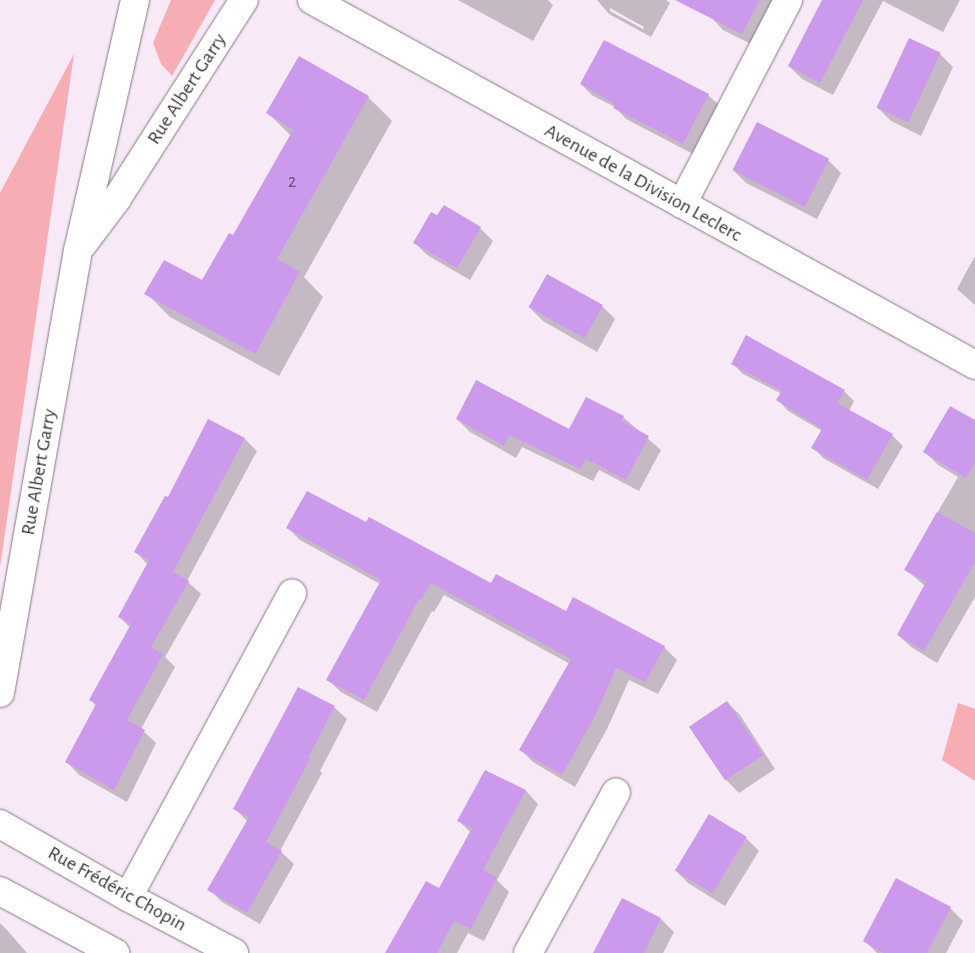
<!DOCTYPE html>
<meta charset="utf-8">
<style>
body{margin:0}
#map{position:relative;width:975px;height:953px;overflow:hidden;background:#f7e9f5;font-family:"Alegreya Sans",sans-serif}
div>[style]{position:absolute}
.green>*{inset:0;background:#f6adb4}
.shadow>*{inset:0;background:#0003}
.building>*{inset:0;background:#cb9aec;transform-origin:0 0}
.roads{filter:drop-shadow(0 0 1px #867983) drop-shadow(0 0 1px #867983)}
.minor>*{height:28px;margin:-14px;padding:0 14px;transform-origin:14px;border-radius:14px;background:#fff}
span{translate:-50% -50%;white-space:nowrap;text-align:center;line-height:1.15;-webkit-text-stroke:5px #fff;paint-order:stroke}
.number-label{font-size:18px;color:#605068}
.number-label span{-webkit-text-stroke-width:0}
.street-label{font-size:20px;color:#3d373c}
</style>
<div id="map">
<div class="green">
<div style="clip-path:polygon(171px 0,215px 0,172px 76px,161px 64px,153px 43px)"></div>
<div style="clip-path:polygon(74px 54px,0 567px,0 193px)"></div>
<div style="clip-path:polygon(958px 703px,975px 709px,975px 781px,942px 760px)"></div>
</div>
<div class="shadow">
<div style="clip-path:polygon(458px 0,548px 0,553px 5px,533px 41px)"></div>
<div style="clip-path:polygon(evenodd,597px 0,666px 0,670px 3px,651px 37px,609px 14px,597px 0,610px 8px,644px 27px,643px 29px,610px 11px,610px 8px)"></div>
<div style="clip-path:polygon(719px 0,779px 0,755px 46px,723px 30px,711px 17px)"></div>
<div style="clip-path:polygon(823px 0,960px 0,943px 32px,883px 1px,833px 95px,802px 79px,789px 66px)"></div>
<div style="clip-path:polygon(940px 54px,953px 67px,921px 136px,891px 121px,878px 108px)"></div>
<div style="clip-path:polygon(300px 58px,368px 97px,392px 121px,304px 277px,323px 297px,279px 376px,170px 317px,146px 293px,202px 282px,233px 237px,291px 136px,268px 113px)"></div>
<div style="clip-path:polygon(581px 84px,708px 95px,720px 106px,695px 155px,626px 119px,615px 107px,593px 96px)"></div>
<div style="clip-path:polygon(828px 160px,841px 173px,817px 219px,746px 183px,733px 170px)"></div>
<div style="clip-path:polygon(480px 228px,493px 241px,470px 280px,427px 255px,414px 242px)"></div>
<div style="clip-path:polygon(975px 256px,975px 305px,957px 289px)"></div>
<div style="clip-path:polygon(602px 306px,615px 319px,597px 352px,543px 321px,530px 308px)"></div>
<div style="clip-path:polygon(732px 363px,844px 391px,854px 401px,849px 411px,892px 435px,903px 446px,878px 489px,823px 458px,813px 447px,822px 431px,788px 411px,778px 400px,782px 394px,743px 374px)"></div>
<div style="clip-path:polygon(623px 417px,661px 450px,639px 491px,599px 470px,593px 481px,522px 447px,516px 458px,470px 432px,457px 419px,569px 430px)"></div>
<div style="clip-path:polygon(208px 420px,245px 439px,257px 451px,187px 581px,201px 594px,165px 657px,175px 667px,141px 729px,156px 743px,127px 802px,79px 775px,67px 762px,96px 706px,91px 700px,130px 628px,120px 617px,148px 565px,136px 552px,168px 499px)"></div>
<div style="clip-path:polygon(975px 421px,975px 597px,937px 663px,911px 647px,898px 635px,925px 586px,905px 569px,958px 477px,938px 465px,925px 452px)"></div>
<div style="clip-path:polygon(367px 524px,491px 585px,566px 612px,573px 599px,664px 647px,677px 660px,658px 694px,629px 680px,607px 729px,575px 787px,533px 762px,521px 750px,570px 664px,444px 595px,434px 612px,432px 611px,377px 712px,341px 692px,328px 680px,380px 584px,300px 540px,288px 528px)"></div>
<div style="clip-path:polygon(727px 702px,740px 715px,775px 769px,739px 793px,726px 780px)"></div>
<div style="clip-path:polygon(334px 707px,347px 719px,320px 771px,322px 773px,280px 851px,294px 864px,260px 924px,222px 902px,209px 889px,247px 821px,235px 809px)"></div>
<div style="clip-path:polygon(485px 772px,526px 791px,538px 804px,497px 880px,509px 892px,484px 941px,468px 933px,457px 953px,387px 953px,440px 890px,471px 833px,459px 821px)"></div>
<div style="clip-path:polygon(746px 838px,759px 851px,725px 906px,688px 883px,675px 870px)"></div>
<div style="clip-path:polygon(622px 900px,661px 919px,674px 932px,663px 953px,595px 953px)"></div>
<div style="clip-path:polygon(950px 908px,963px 921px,946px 953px,877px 953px,865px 941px)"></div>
<div style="clip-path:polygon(0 923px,7px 930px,27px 953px,0 953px)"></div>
</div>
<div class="building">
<div style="clip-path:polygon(675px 0,760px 0,742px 34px)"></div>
<div style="clip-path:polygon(822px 0,863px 0,820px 83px,788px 66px)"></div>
<div style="left:909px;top:38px;width:35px;height:77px;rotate:25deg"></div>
<div style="clip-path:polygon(604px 40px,709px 94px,683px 144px,613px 108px,615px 104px,580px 84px)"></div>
<div style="clip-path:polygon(299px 56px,369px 96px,277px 259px,300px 272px,255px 354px,144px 294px,164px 260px,202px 280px,229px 233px,233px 235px,293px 130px,266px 113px)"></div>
<div style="left:757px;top:122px;width:81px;height:54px;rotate:27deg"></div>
<div style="clip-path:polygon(444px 205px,481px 227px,457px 268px,413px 243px,431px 212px,437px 215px)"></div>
<div style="left:547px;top:274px;width:64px;height:38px;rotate:29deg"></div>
<div style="clip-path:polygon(746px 335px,845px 390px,837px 403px,893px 434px,867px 480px,811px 448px,822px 429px,776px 400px,782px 391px,731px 364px)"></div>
<div style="clip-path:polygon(476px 380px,569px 429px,586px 397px,624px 416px,621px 421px,649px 436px,626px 480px,586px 459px,580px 469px,509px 435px,504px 446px,456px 419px)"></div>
<div style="clip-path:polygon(950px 406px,975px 420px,975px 462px,966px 478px,923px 452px)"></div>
<div style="clip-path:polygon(208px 419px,245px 438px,173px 572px,189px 581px,151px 647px,163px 654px,127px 720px,145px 730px,114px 790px,65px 762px,96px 704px,89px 700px,131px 624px,118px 617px,149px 560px,134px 552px,165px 496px,168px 497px)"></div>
<div style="clip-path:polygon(307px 491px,366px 522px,369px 517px,491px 583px,496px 574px,566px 611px,573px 597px,665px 646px,645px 682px,616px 668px,595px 716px,562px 775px,519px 750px,571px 659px,431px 583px,421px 600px,419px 599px,364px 700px,326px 680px,381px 580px,286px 528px)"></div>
<div style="clip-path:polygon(937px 512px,975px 533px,975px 562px,924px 651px,897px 635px,926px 582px,904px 570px)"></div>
<div style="clip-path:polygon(298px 687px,335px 706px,308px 758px,310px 759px,266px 842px,282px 851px,247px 913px,207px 890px,249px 817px,233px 809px)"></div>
<div style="left:727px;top:701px;width:65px;height:46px;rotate:56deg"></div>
<div style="clip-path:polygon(485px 770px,526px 790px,483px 870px,497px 878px,471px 929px,454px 921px,437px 953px,385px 953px,426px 881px,439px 888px,472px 828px,457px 821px)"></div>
<div style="left:709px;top:814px;width:44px;height:66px;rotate:31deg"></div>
<div style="clip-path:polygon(896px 878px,951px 907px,927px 953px,883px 953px,863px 941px)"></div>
<div style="clip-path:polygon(622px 898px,661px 918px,644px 953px,593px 953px)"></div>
</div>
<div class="roads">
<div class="minor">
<div style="left:312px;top:0;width:757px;rotate:28.83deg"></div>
<div style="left:682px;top:204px;width:230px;rotate:-62.5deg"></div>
<div style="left:83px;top:244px;width:55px;rotate:-53.1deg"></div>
<div style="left:116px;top:200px;width:237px;rotate:-57.4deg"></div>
<div style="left:0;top:693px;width:449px;rotate:-80deg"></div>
<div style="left:78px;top:251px;width:257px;rotate:-77.2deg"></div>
<div style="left:0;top:824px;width:147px;rotate:29.7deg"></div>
<div style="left:128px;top:897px;width:120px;rotate:27.8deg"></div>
<div style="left:0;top:891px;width:131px;rotate:28.3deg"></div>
<div style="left:128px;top:897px;width:345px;rotate:-61.6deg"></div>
<div style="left:528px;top:953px;width:183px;rotate:-61.3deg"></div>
</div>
</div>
<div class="number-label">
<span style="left:292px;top:182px">2</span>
</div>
<div class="street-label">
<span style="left:187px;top:89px;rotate:-57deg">Rue Albert Garry</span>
<span style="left:643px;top:183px;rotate:29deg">Avenue de la Division Leclerc</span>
<span style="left:39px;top:472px;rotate:-80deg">Rue Albert Garry</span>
<span style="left:117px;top:889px;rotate:29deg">Rue Frédéric Chopin</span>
</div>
</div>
